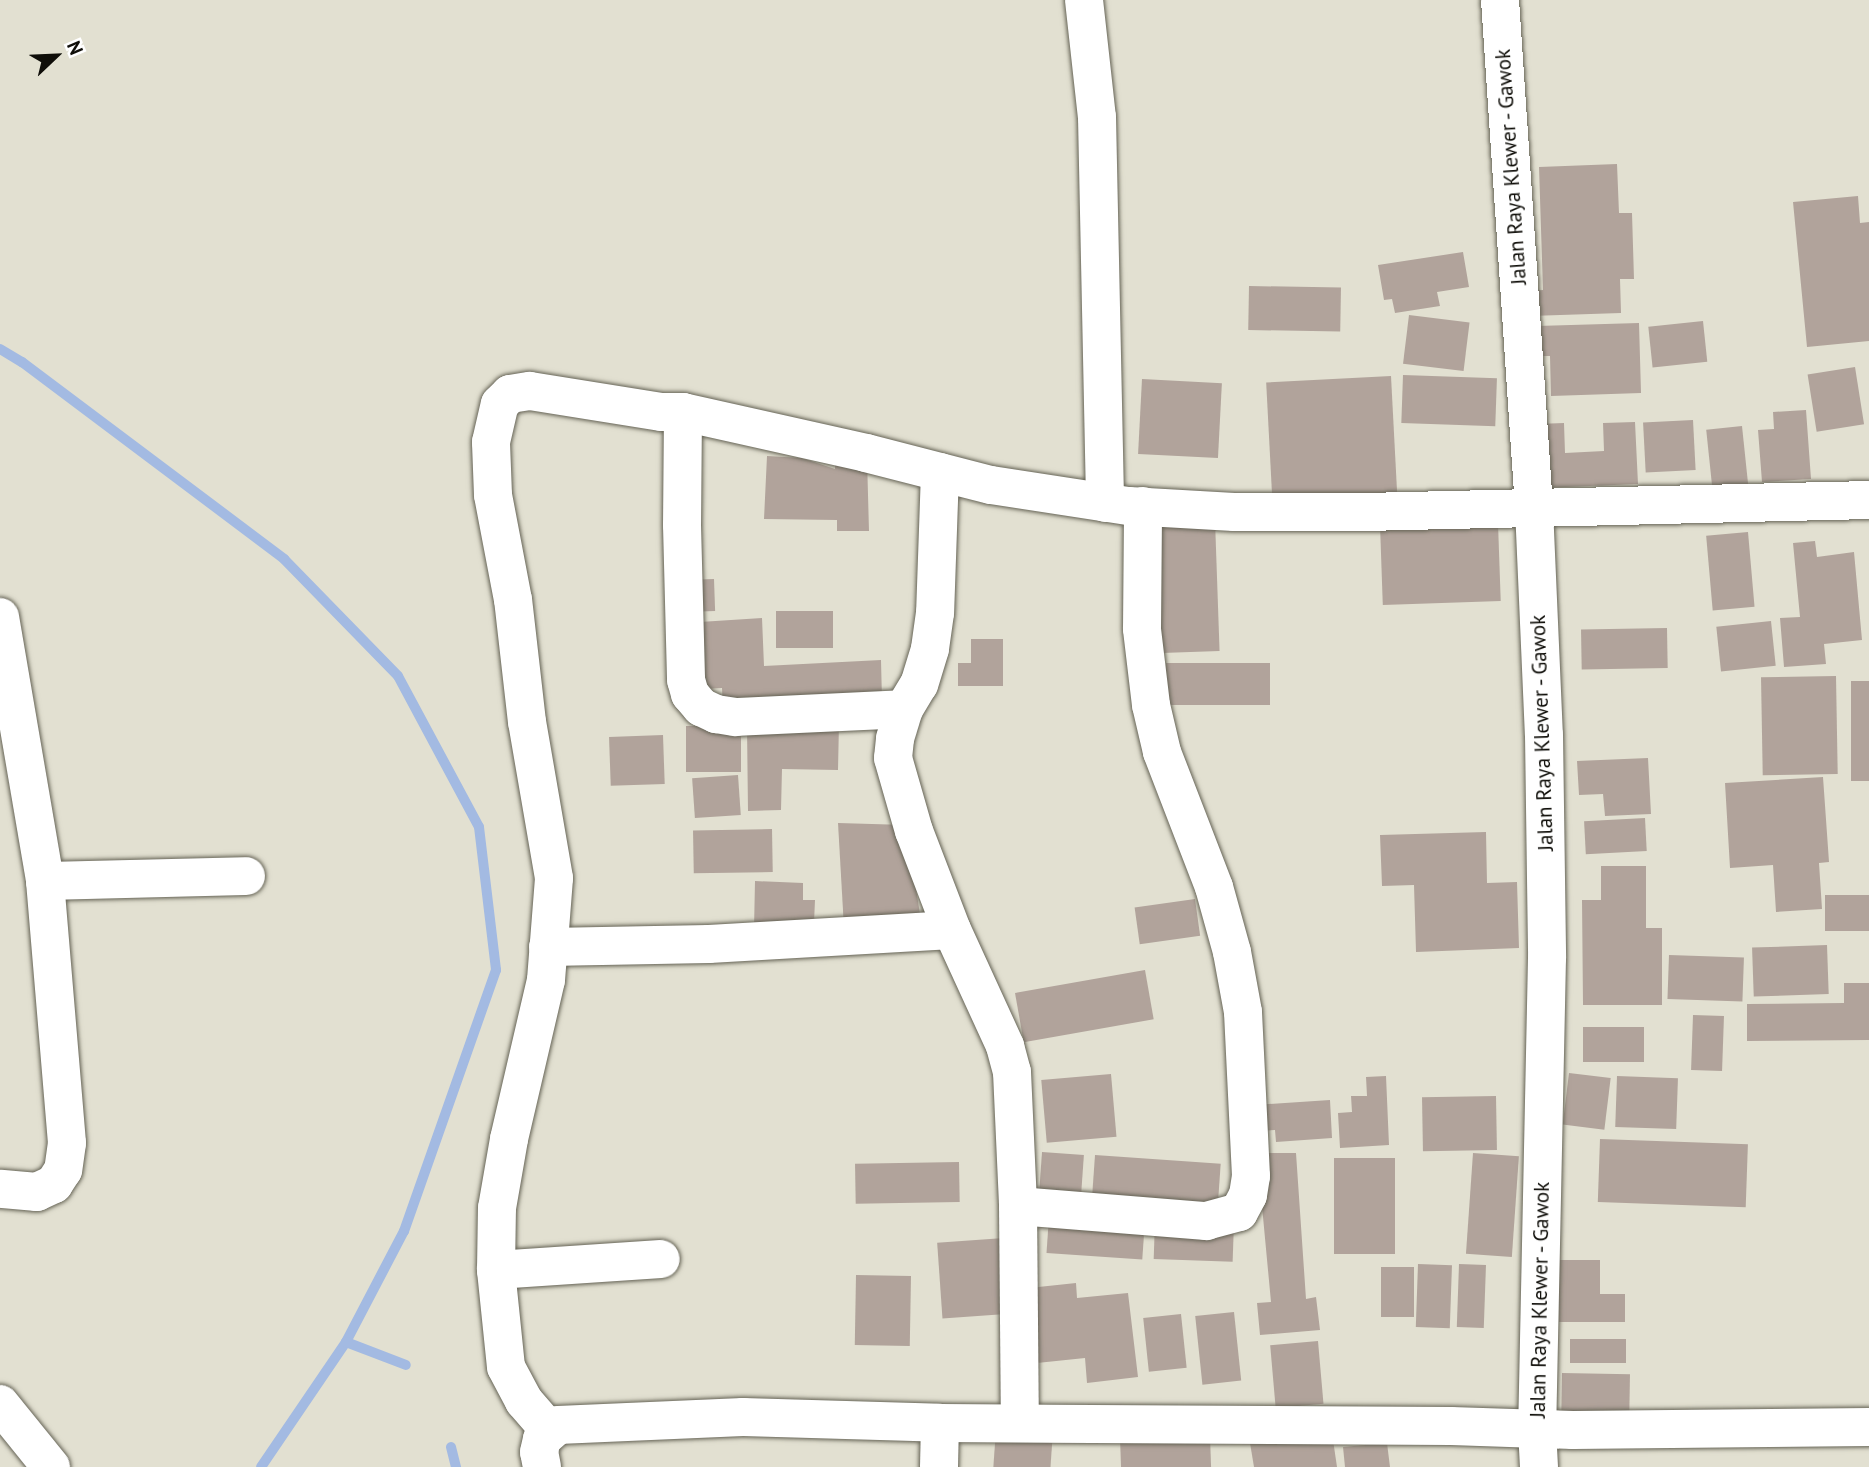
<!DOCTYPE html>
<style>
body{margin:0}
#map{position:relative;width:1869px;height:1467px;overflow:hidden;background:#e2e0d1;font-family:"PT Sans",sans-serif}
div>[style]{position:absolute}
.stream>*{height:10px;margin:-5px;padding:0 5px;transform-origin:5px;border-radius:5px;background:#a3bae2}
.building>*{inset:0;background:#b1a39b;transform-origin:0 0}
.roads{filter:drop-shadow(0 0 2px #656355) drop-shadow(0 0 2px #656355)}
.minor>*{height:38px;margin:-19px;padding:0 19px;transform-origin:19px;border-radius:19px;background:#fff}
.major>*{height:38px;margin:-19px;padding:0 19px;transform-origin:19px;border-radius:19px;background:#fff}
span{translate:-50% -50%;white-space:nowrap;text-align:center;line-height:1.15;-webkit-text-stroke:7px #fff;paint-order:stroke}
.street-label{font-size:21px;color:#0f0e09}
.north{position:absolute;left:21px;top:21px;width:70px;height:70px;-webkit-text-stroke:5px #fff;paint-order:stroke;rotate:67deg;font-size:19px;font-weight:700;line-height:28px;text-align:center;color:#0f0e09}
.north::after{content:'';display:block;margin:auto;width:24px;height:32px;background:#0f0e09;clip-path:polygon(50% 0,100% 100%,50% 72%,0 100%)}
</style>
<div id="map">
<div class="stream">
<div style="left:0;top:349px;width:26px;rotate:31deg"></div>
<div style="left:22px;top:362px;width:328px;rotate:36.9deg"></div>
<div style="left:284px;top:559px;width:163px;rotate:45.7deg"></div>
<div style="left:398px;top:676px;width:171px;rotate:61.8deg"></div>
<div style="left:479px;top:827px;width:144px;rotate:83.2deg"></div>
<div style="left:496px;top:970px;width:277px;rotate:109.4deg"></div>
<div style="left:404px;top:1231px;width:125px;rotate:117.6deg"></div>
<div style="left:346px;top:1342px;width:151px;rotate:124.2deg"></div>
<div style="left:346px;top:1342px;width:64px;rotate:21deg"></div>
<div style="left:451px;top:1447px;width:21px;rotate:76deg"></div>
</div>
<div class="building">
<div style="clip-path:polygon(1617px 164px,1619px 213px,1632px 213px,1634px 279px,1620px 279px,1621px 313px,1530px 316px,1529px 291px,1543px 290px,1539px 167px)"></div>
<div style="clip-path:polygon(1858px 196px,1860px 223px,1869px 222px,1869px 341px,1807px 347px,1793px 202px)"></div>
<div style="clip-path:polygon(1463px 252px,1469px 287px,1437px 292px,1440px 306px,1395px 313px,1392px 299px,1384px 300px,1378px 265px)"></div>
<div style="left:1249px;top:286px;width:92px;height:44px;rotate:1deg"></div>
<div style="left:1409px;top:315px;width:61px;height:49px;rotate:7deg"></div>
<div style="left:1703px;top:321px;width:41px;height:55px;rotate:84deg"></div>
<div style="clip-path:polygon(1639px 323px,1641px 393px,1551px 396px,1550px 356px,1538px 356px,1537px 326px)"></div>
<div style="left:1855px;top:367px;width:58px;height:48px;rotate:81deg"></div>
<div style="left:1403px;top:375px;width:94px;height:48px;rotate:2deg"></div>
<div style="left:1391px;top:376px;width:125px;height:125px;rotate:87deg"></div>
<div style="left:1142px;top:379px;width:80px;height:75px;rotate:3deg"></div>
<div style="clip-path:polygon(1806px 410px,1811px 479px,1762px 482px,1758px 430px,1774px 429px,1773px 412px)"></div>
<div style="left:1693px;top:420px;width:50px;height:50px;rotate:87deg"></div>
<div style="clip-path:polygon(1635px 422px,1638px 484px,1541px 488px,1537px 424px,1564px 423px,1565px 453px,1604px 451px,1603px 423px)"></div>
<div style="left:1742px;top:426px;width:60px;height:36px;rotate:84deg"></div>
<div style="clip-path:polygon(767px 456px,802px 458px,835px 469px,835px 459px,867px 458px,869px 531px,837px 531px,837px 520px,764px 519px)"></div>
<div style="left:1215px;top:520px;width:131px;height:58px;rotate:88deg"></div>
<div style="left:1498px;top:523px;width:78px;height:118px;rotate:88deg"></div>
<div style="left:1748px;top:532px;width:75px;height:42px;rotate:85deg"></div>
<div style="clip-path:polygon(1815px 541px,1817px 557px,1854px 552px,1862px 640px,1824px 644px,1826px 664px,1784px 667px,1780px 618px,1800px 617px,1793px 543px)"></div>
<div style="left:714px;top:579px;width:32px;height:23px;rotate:88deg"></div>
<div style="left:833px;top:611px;width:37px;height:57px;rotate:90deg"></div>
<div style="clip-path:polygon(762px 618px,764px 666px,881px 660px,882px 700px,723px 709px,722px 688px,704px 689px,700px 622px)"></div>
<div style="left:1771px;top:621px;width:45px;height:55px;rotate:84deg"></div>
<div style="left:1667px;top:628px;width:40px;height:86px;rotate:89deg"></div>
<div style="clip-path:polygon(971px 639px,1003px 639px,1003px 686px,958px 686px,958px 663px,971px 663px)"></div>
<div style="left:1166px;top:663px;width:104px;height:42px"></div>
<div style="left:1836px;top:676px;width:98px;height:75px;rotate:89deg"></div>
<div style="left:1851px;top:681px;width:18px;height:100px"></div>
<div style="clip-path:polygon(839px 723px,838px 770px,782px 769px,781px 810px,748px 811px,747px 727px)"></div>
<div style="left:686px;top:726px;width:55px;height:46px"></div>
<div style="left:663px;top:735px;width:49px;height:54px;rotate:88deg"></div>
<div style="clip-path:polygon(1648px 758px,1651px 814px,1605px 816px,1603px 794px,1579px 795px,1577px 761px)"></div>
<div style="left:738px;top:775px;width:40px;height:46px;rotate:86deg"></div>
<div style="clip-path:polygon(1823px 777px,1829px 862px,1819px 863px,1822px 909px,1776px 912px,1773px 865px,1730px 868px,1725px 783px)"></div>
<div style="left:1645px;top:818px;width:33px;height:61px;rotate:87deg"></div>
<div style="clip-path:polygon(838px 823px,906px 825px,922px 927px,844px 928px)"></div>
<div style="left:772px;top:829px;width:43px;height:79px;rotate:89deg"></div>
<div style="clip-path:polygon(1486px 832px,1487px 883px,1517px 882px,1519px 948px,1416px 952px,1414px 885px,1382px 886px,1380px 835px)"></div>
<div style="clip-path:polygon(1601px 866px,1646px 866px,1646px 928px,1662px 928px,1662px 1005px,1583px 1005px,1582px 900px,1601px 900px)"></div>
<div style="clip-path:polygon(755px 881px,803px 883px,803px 900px,815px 900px,814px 923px,754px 929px)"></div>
<div style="left:1869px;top:895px;width:36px;height:44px;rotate:90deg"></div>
<div style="left:1195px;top:899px;width:37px;height:61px;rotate:82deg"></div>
<div style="left:1827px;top:945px;width:49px;height:75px;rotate:88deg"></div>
<div style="left:1669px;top:955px;width:75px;height:44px;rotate:2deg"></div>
<div style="left:1145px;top:970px;width:50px;height:132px;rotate:80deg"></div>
<div style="clip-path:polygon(1844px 983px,1869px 983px,1869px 1040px,1747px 1041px,1747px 1004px,1844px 1003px)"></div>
<div style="left:1693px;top:1015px;width:31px;height:55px;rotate:2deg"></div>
<div style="left:1644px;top:1027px;width:35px;height:61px;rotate:90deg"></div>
<div style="left:1569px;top:1073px;width:42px;height:52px;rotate:7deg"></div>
<div style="left:1111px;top:1074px;width:63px;height:70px;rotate:85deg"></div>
<div style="clip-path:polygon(1386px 1076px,1389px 1145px,1340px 1148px,1338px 1113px,1352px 1112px,1351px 1096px,1367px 1096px,1366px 1077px)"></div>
<div style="left:1617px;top:1076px;width:61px;height:51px;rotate:2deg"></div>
<div style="left:1496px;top:1096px;width:54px;height:74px;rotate:89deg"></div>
<div style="clip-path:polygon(1330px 1100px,1332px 1138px,1276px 1142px,1275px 1130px,1255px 1131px,1254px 1105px)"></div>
<div style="left:1600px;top:1139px;width:148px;height:63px;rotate:2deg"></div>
<div style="left:1042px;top:1152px;width:42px;height:46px;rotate:4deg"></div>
<div style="clip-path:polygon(1257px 1153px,1296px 1153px,1306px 1299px,1316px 1297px,1320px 1330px,1260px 1335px,1257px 1303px,1271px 1302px)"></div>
<div style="left:1473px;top:1153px;width:46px;height:101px;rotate:4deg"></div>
<div style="left:1095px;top:1155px;width:126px;height:41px;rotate:4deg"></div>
<div style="left:1395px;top:1158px;width:96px;height:61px;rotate:90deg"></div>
<div style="left:959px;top:1162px;width:40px;height:104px;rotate:89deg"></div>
<div style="left:1049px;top:1217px;width:96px;height:36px;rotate:4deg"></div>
<div style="left:1155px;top:1221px;width:79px;height:38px;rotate:2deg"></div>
<div style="left:1004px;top:1238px;width:76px;height:67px;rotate:86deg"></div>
<div style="clip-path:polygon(1559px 1260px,1600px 1260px,1600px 1294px,1625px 1294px,1625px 1322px,1559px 1322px)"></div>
<div style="left:1418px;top:1264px;width:34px;height:63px;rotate:2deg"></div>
<div style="left:1459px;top:1264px;width:27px;height:63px;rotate:2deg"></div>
<div style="left:1381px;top:1267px;width:33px;height:50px"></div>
<div style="left:856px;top:1275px;width:55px;height:70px;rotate:1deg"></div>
<div style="clip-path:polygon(1076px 1283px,1077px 1298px,1128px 1293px,1138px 1377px,1087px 1383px,1085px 1358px,1037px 1363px,1029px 1288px)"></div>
<div style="left:1234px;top:1312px;width:69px;height:39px;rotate:84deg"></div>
<div style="left:1181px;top:1314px;width:54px;height:38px;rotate:84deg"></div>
<div style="left:1570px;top:1339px;width:56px;height:24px"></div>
<div style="left:1318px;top:1341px;width:63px;height:48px;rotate:85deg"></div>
<div style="left:1562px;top:1373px;width:68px;height:49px;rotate:1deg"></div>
<div style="left:996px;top:1429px;width:57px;height:38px;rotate:4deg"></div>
<div style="clip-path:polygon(1332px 1433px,1337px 1467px,1254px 1467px,1250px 1443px)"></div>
<div style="left:1210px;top:1436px;width:31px;height:90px;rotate:88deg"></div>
<div style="clip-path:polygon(1387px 1443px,1390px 1467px,1345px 1467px,1343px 1447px)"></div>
</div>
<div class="roads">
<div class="minor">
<div style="left:1084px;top:0;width:118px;rotate:83.7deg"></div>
<div style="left:1097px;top:117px;width:386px;rotate:88.8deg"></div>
<div style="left:683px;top:412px;width:113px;rotate:90.5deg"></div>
<div style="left:682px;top:525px;width:155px;rotate:88.5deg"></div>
<div style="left:686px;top:680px;width:15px;rotate:74deg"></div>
<div style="left:690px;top:694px;width:17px;rotate:50deg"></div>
<div style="left:701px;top:707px;width:17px;rotate:25deg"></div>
<div style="left:716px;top:714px;width:20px;rotate:9deg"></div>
<div style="left:736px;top:717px;width:168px;rotate:-2.7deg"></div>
<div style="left:940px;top:472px;width:141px;rotate:92deg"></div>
<div style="left:935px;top:613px;width:36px;rotate:98deg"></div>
<div style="left:930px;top:649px;width:37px;rotate:107deg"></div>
<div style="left:919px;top:684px;width:29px;rotate:121deg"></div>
<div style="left:904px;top:709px;width:31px;rotate:107deg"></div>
<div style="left:895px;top:739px;width:19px;rotate:96deg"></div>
<div style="left:893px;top:758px;width:76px;rotate:74deg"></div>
<div style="left:914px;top:831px;width:106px;rotate:69deg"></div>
<div style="left:952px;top:930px;width:128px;rotate:65.4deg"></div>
<div style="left:1005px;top:1046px;width:27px;rotate:75deg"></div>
<div style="left:1012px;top:1072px;width:134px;rotate:87.4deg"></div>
<div style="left:1018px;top:1206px;width:189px;rotate:4.6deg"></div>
<div style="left:1206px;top:1221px;width:34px;rotate:-15deg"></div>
<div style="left:1239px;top:1212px;width:19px;rotate:-62deg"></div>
<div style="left:1248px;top:1195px;width:19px;rotate:-81deg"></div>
<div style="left:1251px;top:1176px;width:164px;rotate:-92.8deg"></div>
<div style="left:1243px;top:1012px;width:61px;rotate:-100.4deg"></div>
<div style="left:1232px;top:952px;width:67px;rotate:-105.5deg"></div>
<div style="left:1214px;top:887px;width:145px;rotate:-111.1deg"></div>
<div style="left:1162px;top:752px;width:48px;rotate:-103.2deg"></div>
<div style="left:1151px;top:705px;width:77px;rotate:-96.8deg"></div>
<div style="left:1142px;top:629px;width:123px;rotate:-89.5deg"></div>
<div style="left:0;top:617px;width:268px;rotate:80.3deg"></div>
<div style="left:45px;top:881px;width:263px;rotate:85.2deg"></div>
<div style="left:67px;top:1143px;width:27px;rotate:98deg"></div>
<div style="left:63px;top:1170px;width:17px;rotate:123deg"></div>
<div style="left:54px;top:1184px;width:19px;rotate:155deg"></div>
<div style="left:37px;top:1192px;width:37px;rotate:-175deg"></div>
<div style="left:45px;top:881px;width:201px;rotate:-1.4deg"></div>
<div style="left:548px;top:947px;width:161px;rotate:-1.1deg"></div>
<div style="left:709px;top:944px;width:243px;rotate:-3.3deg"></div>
<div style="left:1018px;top:1206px;width:216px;rotate:89.5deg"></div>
<div style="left:496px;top:1270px;width:165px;rotate:-3.8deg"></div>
<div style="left:0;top:1404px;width:81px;rotate:51deg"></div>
<div style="left:550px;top:1431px;width:40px;rotate:-131deg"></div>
<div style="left:524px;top:1401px;width:38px;rotate:-118deg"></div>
<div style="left:506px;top:1367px;width:98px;rotate:-95.9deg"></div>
<div style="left:496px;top:1270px;width:62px;rotate:-89.1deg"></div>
<div style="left:497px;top:1208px;width:70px;rotate:-80.1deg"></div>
<div style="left:509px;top:1139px;width:163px;rotate:-76.9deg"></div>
<div style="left:546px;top:980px;width:102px;rotate:-85.5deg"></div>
<div style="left:554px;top:878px;width:158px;rotate:-99.8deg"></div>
<div style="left:527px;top:722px;width:123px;rotate:-96.5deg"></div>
<div style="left:513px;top:600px;width:107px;rotate:-100.8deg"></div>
<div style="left:493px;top:495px;width:53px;rotate:-92.2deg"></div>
<div style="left:491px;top:442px;width:39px;rotate:-77deg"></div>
<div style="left:500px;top:404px;width:14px;rotate:-45deg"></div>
<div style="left:510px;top:394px;width:20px;rotate:-9deg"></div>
<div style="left:530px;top:391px;width:133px;rotate:9.1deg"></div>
<div style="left:661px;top:412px;width:22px"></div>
<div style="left:683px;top:412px;width:188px;rotate:12.6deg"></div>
<div style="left:866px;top:453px;width:129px;rotate:14.4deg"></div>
<div style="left:991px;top:485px;width:140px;rotate:8.7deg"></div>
<div style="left:1129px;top:506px;width:105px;rotate:3.3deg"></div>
<div style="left:1234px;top:512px;width:131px"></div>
<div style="left:1365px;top:512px;width:504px;rotate:-1.36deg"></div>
<div style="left:542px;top:1467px;width:15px;rotate:-101deg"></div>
<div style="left:539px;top:1452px;width:13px;rotate:-77deg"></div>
<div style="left:542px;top:1439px;width:21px;rotate:-41deg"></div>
<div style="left:558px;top:1425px;width:185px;rotate:-2.5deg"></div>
<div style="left:743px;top:1417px;width:197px;rotate:1.7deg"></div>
<div style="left:940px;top:1423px;width:511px;rotate:0.34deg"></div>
<div style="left:1451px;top:1426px;width:122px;rotate:1.9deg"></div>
<div style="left:1573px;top:1430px;width:296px;rotate:-0.6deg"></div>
<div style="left:939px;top:1467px;width:44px;rotate:-88.7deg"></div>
</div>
<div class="major">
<div style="left:1500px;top:0;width:509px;rotate:86.17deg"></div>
<div style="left:1534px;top:508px;width:227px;rotate:87.5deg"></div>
<div style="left:1544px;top:735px;width:223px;rotate:89.2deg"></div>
<div style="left:1547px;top:958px;width:471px;rotate:91.2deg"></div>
<div style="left:1537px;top:1429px;width:38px;rotate:87deg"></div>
</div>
</div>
<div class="street-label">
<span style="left:1511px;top:167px;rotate:-94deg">Jalan Raya Klewer - Gawok</span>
<span style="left:1542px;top:733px;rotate:-92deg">Jalan Raya Klewer - Gawok</span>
<span style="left:1540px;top:1300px;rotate:-89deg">Jalan Raya Klewer - Gawok</span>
</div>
<div class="north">N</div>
</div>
